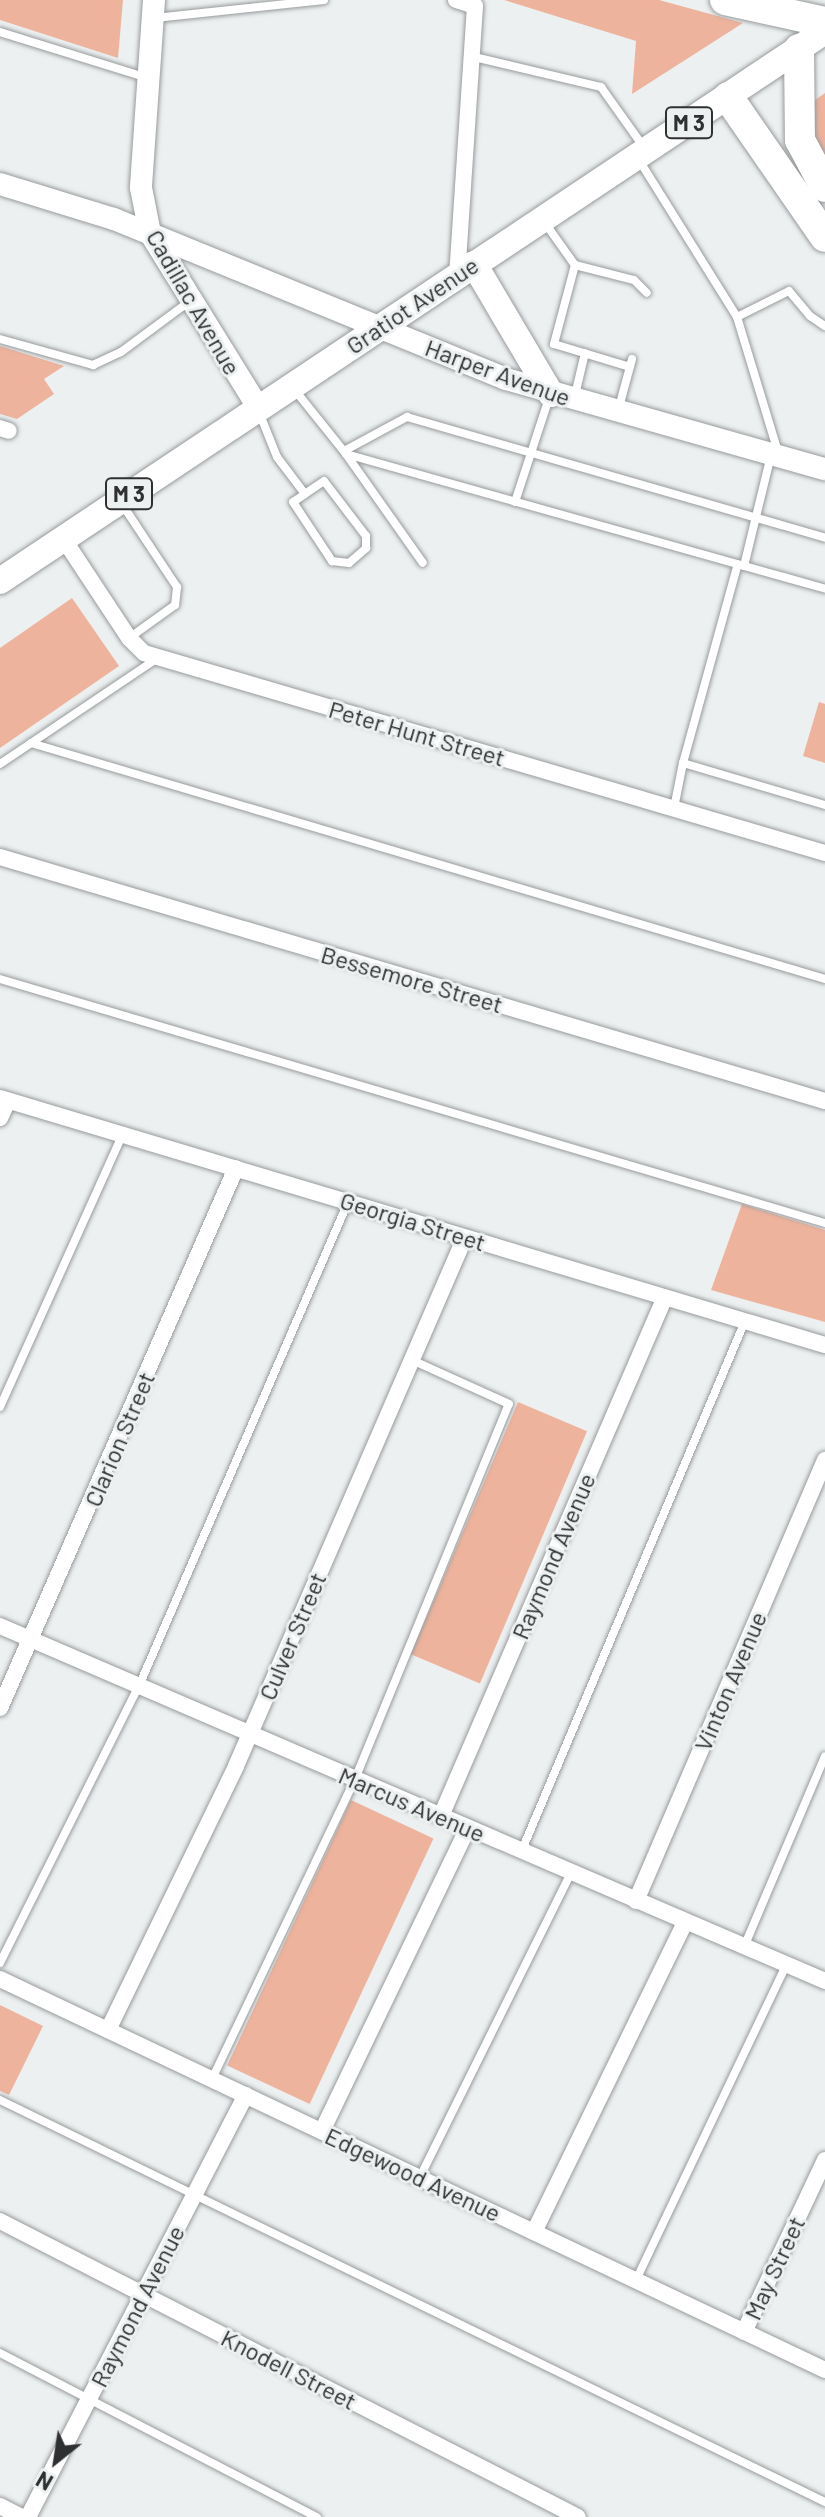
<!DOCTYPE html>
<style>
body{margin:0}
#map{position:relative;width:825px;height:2517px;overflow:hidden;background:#ecf0f1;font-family:Barlow,sans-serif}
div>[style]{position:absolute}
.green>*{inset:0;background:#eeb39d;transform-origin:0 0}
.roads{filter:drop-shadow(0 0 2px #989b9c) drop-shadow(0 0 2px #989b9c)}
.lane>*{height:8px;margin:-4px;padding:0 4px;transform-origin:4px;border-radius:4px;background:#fff}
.street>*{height:16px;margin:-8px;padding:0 8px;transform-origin:8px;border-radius:8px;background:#fff}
.secondary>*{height:22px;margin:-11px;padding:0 11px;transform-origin:11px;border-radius:11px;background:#fff}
.primary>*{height:26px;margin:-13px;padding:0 13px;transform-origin:13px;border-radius:13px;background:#fff}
.highway>*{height:30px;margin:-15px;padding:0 15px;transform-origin:15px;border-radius:15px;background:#fff}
span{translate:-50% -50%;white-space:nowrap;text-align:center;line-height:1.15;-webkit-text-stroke:6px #ecf0f1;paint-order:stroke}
.shield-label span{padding:2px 6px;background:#ecf0f1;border:2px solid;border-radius:6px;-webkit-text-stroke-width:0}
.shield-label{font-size:22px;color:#2f3031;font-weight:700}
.street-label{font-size:24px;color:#2f3031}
.north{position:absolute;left:16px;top:2421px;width:80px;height:80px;-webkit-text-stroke:6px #ecf0f1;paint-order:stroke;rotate:210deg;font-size:22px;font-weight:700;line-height:32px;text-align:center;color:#2f3031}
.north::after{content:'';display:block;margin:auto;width:28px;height:36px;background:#2f3031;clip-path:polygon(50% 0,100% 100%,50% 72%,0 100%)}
</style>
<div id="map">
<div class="green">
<div style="clip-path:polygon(0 0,123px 0,118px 58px,0 20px)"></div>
<div style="clip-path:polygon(504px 0,659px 0,743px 23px,632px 94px,636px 41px)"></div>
<div style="clip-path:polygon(825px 93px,825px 160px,801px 110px)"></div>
<div style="clip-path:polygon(0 346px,64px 366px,44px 379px,54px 394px,17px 419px,0 414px)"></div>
<div style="clip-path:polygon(72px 598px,119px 666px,0 748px,0 648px)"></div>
<div style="clip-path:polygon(819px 702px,825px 704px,825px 763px,803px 756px)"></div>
<div style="clip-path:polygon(742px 1204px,825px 1230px,825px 1322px,711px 1290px)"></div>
<div style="left:518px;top:1402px;width:75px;height:274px;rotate:23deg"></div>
<div style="left:351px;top:1800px;width:91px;height:293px;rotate:25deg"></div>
<div style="clip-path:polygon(0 2005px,43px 2026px,9px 2095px,0 2091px)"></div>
</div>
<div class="roads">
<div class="lane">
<div style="left:155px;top:18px;width:170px;rotate:-6.1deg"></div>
<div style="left:0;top:32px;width:155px;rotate:17.3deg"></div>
<div style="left:470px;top:56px;width:135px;rotate:13.3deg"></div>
<div style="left:601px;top:87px;width:72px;rotate:54.6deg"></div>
<div style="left:639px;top:160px;width:185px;rotate:58deg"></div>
<div style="left:737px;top:317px;width:141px;rotate:73.1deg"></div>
<div style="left:545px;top:223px;width:52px;rotate:54.5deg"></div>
<div style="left:575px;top:265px;width:82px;rotate:104.9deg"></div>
<div style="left:554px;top:344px;width:79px;rotate:16.8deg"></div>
<div style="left:575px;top:265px;width:61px;rotate:14.3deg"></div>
<div style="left:634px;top:280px;width:18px;rotate:45deg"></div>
<div style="left:737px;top:317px;width:58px;rotate:-26.6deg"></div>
<div style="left:789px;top:291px;width:33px;rotate:50deg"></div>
<div style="left:810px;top:316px;width:18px;rotate:34deg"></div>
<div style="left:0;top:339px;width:97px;rotate:15.6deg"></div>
<div style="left:93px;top:365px;width:31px;rotate:-25deg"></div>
<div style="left:121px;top:352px;width:86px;rotate:-36.5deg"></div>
<div style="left:294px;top:389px;width:83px;rotate:51.3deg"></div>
<div style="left:346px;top:454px;width:133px;rotate:54.8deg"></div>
<div style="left:575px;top:395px;width:43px;rotate:-76.6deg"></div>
<div style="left:618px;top:411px;width:54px;rotate:-74.9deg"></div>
<div style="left:259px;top:412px;width:48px;rotate:68.2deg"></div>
<div style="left:277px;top:457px;width:46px;rotate:52.9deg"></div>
<div style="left:305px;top:494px;width:14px;rotate:146deg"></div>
<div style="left:293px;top:502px;width:71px;rotate:56.5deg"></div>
<div style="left:332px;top:561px;width:17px;rotate:7deg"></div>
<div style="left:349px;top:563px;width:23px;rotate:-41deg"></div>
<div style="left:366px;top:548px;width:12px;rotate:-90deg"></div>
<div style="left:366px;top:536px;width:69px;rotate:-127.4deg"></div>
<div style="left:324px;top:481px;width:23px;rotate:146deg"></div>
<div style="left:344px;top:451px;width:72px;rotate:-28.4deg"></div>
<div style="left:407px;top:417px;width:435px;rotate:16.1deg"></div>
<div style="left:346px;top:454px;width:498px;rotate:15.7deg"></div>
<div style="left:515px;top:502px;width:109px;rotate:-71.9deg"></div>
<div style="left:122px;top:504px;width:100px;rotate:56.5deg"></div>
<div style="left:177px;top:587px;width:18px;rotate:96deg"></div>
<div style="left:175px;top:605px;width:57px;rotate:144.3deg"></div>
<div style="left:744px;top:566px;width:114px;rotate:-76.3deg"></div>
<div style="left:31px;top:743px;width:828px;rotate:16.55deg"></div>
<div style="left:683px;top:763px;width:206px;rotate:-74.6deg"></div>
<div style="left:0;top:764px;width:190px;rotate:-33.9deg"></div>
<div style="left:674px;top:808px;width:46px;rotate:-78.7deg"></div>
<div style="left:683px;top:763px;width:148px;rotate:16.5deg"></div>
<div style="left:0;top:979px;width:860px;rotate:16.48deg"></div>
<div style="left:0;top:1407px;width:298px;rotate:-65.8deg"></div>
<div style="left:522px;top:1850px;width:574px;rotate:-67.14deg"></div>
<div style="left:744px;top:1947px;width:207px;rotate:-67deg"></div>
<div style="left:0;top:1963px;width:310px;rotate:-63.4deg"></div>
<div style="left:139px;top:1686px;width:527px;rotate:-66.64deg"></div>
<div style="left:212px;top:2079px;width:332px;rotate:-64.5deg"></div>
<div style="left:355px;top:1779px;width:405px;rotate:-67.7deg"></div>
<div style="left:509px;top:1404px;width:107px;rotate:-155.6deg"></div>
<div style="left:0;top:2100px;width:918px;rotate:25.98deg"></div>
<div style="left:420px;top:2177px;width:339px;rotate:-63.6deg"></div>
<div style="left:636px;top:2280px;width:349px;rotate:-64.5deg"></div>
<div style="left:0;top:2353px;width:357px;rotate:27.4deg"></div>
</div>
<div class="street">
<div style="left:456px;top:0;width:20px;rotate:18deg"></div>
<div style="left:475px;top:6px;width:270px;rotate:93.8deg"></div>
<div style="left:0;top:428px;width:9px;rotate:18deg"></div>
<div style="left:63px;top:538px;width:120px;rotate:56.6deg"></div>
<div style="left:129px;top:638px;width:21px;rotate:45deg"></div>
<div style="left:144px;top:653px;width:710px;rotate:16.37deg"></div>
<div style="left:0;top:857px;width:860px;rotate:16.48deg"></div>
<div style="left:0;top:1098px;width:861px;rotate:16.67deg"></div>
<div style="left:0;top:1118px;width:19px;rotate:-65deg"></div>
<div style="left:0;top:1626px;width:898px;rotate:23.28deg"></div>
<div style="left:0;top:1708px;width:589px;rotate:-66.39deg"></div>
<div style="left:441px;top:1816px;width:565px;rotate:-66.66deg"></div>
<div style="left:636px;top:1901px;width:480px;rotate:-66.8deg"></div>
<div style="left:0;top:1979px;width:913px;rotate:25.36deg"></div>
<div style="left:108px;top:2030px;width:293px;rotate:-64.1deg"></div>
<div style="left:236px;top:1766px;width:576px;rotate:-66.59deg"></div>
<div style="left:322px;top:2131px;width:336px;rotate:-64.3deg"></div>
<div style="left:0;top:2221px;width:649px;rotate:27.12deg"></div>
<div style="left:534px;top:2232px;width:345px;rotate:-64deg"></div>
<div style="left:744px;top:2332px;width:190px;rotate:-64.8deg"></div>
<div style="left:0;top:2506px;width:25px;rotate:27deg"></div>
<div style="left:28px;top:2517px;width:475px;rotate:-62.7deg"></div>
</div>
<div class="secondary">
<div style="left:154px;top:0;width:188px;rotate:94deg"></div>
<div style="left:141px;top:188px;width:46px;rotate:78.7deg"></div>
<div style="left:150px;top:233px;width:205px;rotate:58.2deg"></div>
<div style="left:0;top:184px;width:119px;rotate:17.1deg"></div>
<div style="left:114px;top:219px;width:423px;rotate:22.2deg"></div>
<div style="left:506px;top:379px;width:331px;rotate:15.8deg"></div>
</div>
<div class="primary">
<div style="left:474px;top:264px;width:151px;rotate:59.4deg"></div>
<div style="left:0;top:581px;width:992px;rotate:-33.69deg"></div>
</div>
<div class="highway">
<div style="left:725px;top:0;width:102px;rotate:12.4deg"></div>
<div style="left:799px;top:49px;width:91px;rotate:89.4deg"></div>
<div style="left:800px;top:140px;width:53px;rotate:62deg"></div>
<div style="left:728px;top:97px;width:170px;rotate:55.3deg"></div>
</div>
</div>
<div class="shield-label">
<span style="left:689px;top:123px">M 3</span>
<span style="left:129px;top:494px">M 3</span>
</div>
<div class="street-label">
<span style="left:194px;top:302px;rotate:60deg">Cadillac Avenue</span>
<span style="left:412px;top:305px;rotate:-34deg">Gratiot Avenue</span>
<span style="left:498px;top:372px;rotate:20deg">Harper Avenue</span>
<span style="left:417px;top:733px;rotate:16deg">Peter Hunt Street</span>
<span style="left:412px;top:979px;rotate:16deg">Bessemore Street</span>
<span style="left:413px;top:1221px;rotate:17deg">Georgia Street</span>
<span style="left:119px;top:1439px;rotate:-67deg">Clarion Street</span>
<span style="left:553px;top:1556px;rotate:-67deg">Raymond Avenue</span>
<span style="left:292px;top:1636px;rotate:-67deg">Culver Street</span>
<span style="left:730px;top:1681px;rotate:-67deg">Vinton Avenue</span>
<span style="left:412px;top:1804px;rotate:23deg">Marcus Avenue</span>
<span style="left:413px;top:2174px;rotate:25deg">Edgewood Avenue</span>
<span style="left:774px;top:2268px;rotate:-65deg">May Street</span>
<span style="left:137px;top:2306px;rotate:-63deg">Raymond Avenue</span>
<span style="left:289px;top:2369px;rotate:27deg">Knodell Street</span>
</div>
<div class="north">N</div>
</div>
